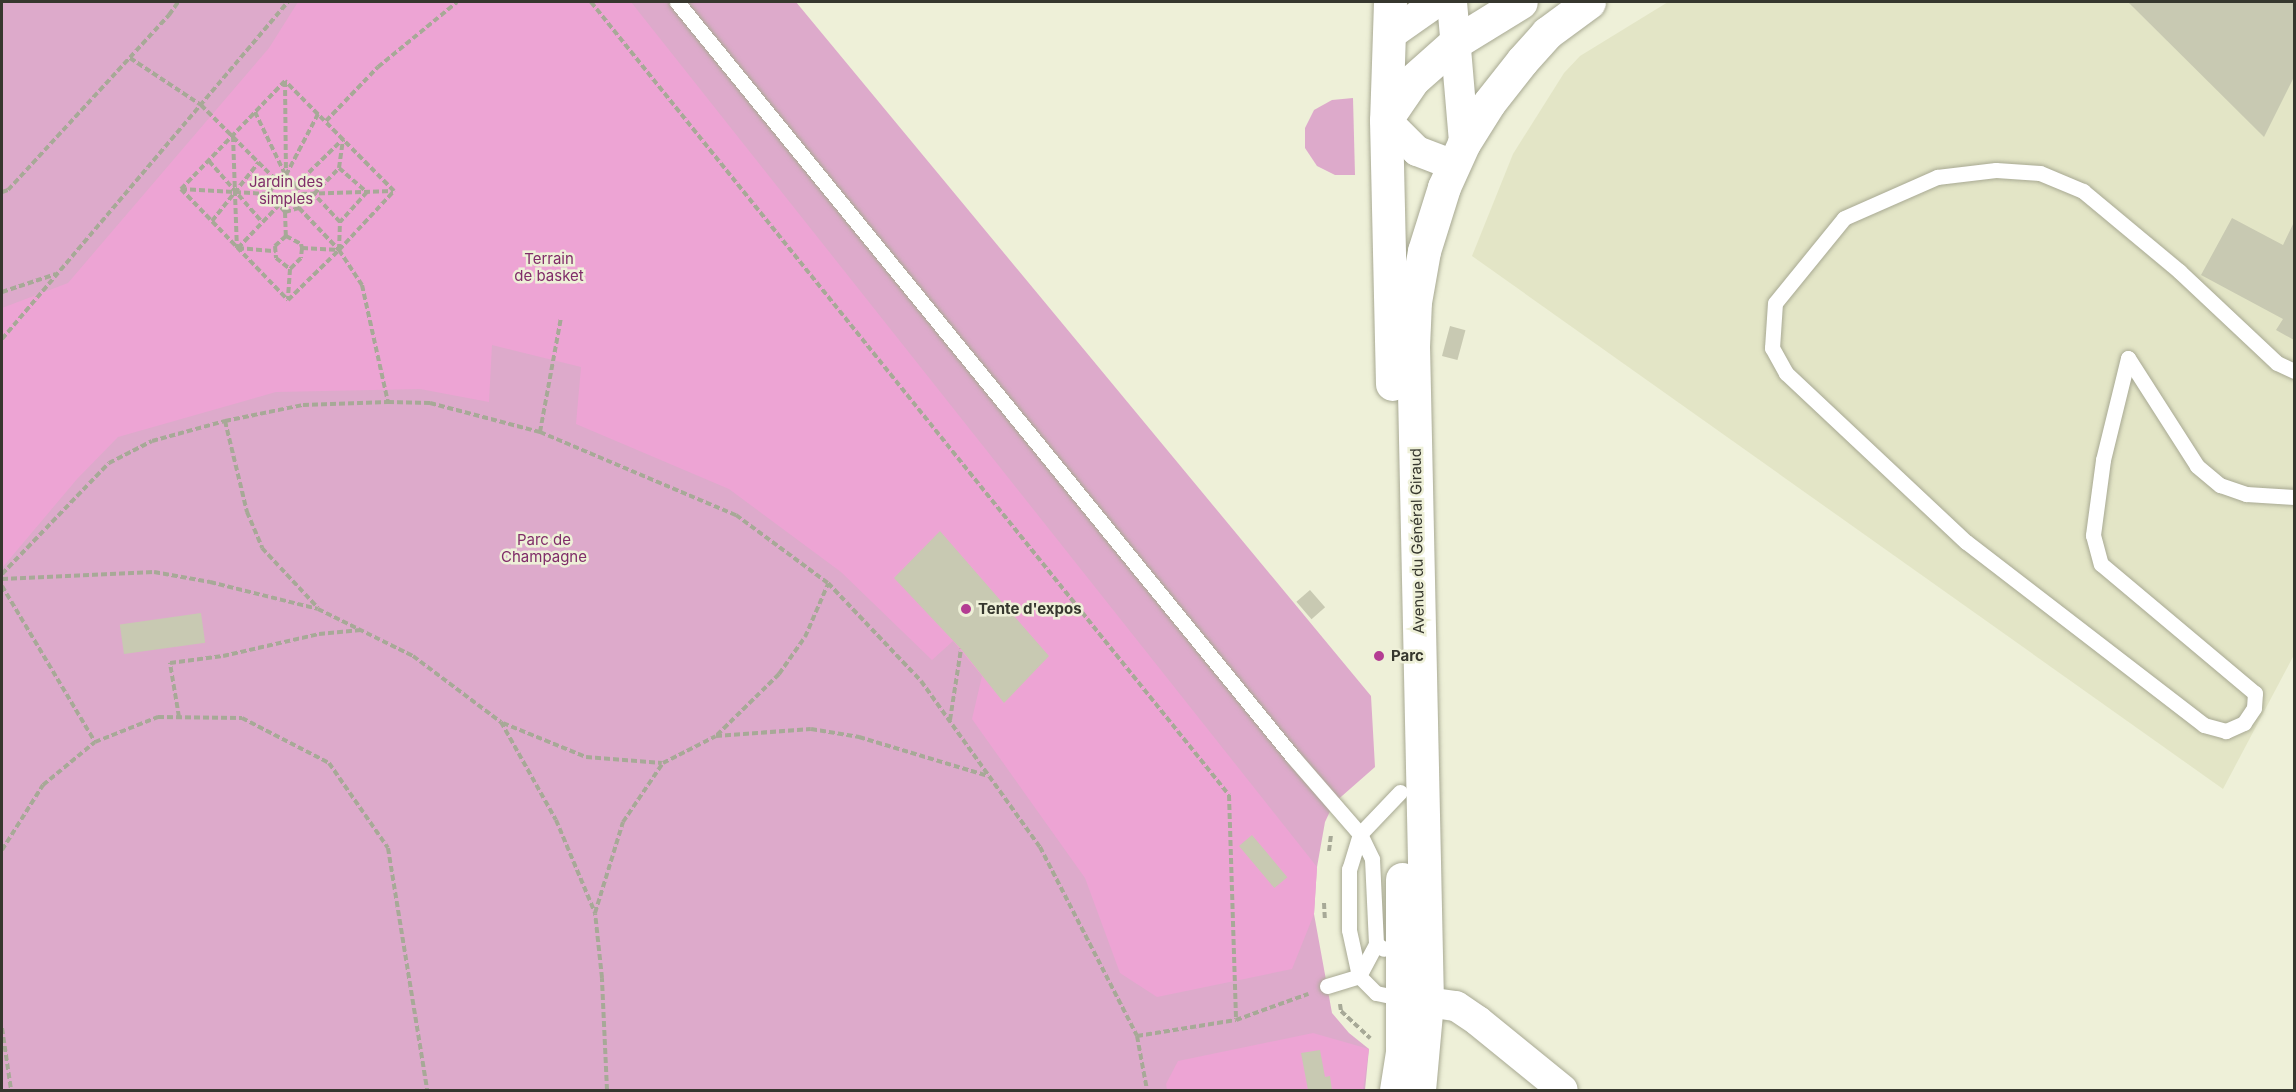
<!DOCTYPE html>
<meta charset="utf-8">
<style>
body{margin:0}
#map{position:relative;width:2296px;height:1092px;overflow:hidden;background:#eef0d8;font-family:Inter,sans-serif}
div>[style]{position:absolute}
.built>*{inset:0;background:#e3e5c6}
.green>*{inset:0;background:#ddaacb}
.forest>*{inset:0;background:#eda4d4}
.building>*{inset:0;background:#c8c9b2;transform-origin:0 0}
.path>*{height:4px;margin-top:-2px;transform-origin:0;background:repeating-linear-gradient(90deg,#a7a997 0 6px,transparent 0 9px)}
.roads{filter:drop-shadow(0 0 2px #a8a993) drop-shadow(0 0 2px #a8a993)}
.lane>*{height:15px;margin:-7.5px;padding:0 7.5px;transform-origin:7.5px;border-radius:7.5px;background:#fff}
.street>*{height:30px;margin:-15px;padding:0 15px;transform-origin:15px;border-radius:15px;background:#fff}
.primary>*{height:33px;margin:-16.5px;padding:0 16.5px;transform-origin:16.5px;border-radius:16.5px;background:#fff}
.dots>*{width:16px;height:16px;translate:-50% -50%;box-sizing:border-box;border:3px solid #eef0d8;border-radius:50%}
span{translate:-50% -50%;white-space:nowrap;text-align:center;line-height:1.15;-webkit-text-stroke:5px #eef0d8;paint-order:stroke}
.park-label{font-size:15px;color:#802d69}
.street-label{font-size:15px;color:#36372e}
.poi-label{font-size:15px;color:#36372e;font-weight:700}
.left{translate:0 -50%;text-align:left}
.frame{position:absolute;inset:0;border:3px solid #36372e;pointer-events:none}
</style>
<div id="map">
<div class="built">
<div style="clip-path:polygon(1668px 2px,2294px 2px,2294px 655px,2223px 789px,1472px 256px,1513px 154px,1564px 73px,1580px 56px)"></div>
</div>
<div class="green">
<div style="clip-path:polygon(2px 2px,796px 2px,1371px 696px,1375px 767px,1334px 803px,1325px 822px,1317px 867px,1314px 914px,1332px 1013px,1349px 1033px,1369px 1049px,1365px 1090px,2px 1090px)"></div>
<div style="clip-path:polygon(1353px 98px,1355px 175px,1335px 175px,1317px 166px,1305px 148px,1305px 128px,1314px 110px,1332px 100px)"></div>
</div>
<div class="forest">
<div style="clip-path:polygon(298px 2px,631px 2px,1317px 867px,1314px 914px,1292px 969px,1157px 997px,1120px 973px,1085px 878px,972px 719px,982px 676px,953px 641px,932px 660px,841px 572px,729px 489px,576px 424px,581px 367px,492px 345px,489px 402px,420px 389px,276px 392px,118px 437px,77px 479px,2px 568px,2px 308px,68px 283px,269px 48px)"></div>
<div style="clip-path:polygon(1313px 1033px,1369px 1049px,1363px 1090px,1167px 1090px,1166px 1084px,1178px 1061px)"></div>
</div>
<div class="building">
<div style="clip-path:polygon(2128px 2px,2294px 2px,2294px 77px,2264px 137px)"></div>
<div style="clip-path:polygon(2232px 218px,2283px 245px,2294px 222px,2294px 340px,2276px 330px,2283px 319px,2201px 275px)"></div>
<div style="left:1450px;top:326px;width:16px;height:31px;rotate:15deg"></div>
<div style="clip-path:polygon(940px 531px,1049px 656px,1004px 703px,961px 649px,894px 578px)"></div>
<div style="left:1310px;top:590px;width:23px;height:18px;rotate:49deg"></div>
<div style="left:201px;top:613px;width:30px;height:82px;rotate:82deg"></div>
<div style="left:1252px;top:835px;width:55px;height:17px;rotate:50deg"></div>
<div style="clip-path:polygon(1320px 1050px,1325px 1077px,1330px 1076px,1332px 1090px,1308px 1090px,1301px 1053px)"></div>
</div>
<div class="path">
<div style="left:591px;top:2px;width:1018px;rotate:51.18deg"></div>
<div style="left:1229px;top:795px;width:225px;rotate:88.2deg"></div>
<div style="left:130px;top:58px;width:85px;rotate:33.5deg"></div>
<div style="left:201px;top:105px;width:106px;rotate:45deg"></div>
<div style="left:276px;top:180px;width:11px;rotate:-27deg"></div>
<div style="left:286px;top:175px;width:14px;rotate:45deg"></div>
<div style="left:296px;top:185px;width:10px;rotate:61deg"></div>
<div style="left:301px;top:194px;width:14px;rotate:98deg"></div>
<div style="left:299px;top:208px;width:58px;rotate:46.4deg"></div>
<div style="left:339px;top:250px;width:42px;rotate:56.7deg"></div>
<div style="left:362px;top:285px;width:120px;rotate:77.5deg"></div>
<div style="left:285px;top:81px;width:94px;rotate:89.4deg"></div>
<div style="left:255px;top:112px;width:67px;rotate:64.2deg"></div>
<div style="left:326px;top:121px;width:75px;rotate:-46.1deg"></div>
<div style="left:378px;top:67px;width:102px;rotate:-39.4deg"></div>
<div style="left:233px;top:136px;width:112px;rotate:88deg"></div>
<div style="left:209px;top:161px;width:81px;rotate:49deg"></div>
<div style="left:339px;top:168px;width:37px;rotate:41deg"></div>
<div style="left:367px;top:192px;width:40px;rotate:132deg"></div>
<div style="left:340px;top:222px;width:38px;rotate:-133deg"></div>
<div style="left:314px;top:194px;width:36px;rotate:-46deg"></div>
<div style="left:339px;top:168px;width:29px;rotate:-82deg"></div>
<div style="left:286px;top:175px;width:69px;rotate:-62.3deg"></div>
<div style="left:276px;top:180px;width:16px;rotate:117deg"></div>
<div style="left:269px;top:194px;width:24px;rotate:48deg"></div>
<div style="left:285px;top:212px;width:15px;rotate:-16deg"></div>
<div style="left:296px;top:185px;width:66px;rotate:-44.4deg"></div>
<div style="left:181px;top:189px;width:88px;rotate:3.3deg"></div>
<div style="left:2px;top:192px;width:6px;rotate:-18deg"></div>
<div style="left:8px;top:190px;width:238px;rotate:-47.4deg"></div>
<div style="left:169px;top:15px;width:16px;rotate:-55deg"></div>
<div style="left:301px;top:194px;width:92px;rotate:-1.9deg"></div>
<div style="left:285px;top:212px;width:24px;rotate:88deg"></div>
<div style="left:286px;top:236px;width:17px;rotate:28deg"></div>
<div style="left:301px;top:244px;width:4px;rotate:76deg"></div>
<div style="left:302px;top:248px;width:10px;rotate:96deg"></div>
<div style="left:301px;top:258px;width:16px;rotate:135deg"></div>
<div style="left:290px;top:269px;width:30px;rotate:94deg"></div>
<div style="left:212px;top:221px;width:75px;rotate:-51.5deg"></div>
<div style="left:286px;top:236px;width:15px;rotate:138deg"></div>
<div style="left:275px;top:246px;width:12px;rotate:85deg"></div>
<div style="left:276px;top:258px;width:18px;rotate:38deg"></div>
<div style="left:238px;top:248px;width:59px;rotate:-46.4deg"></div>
<div style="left:238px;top:248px;width:38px;rotate:5deg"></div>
<div style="left:302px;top:248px;width:37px;rotate:3deg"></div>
<div style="left:339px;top:250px;width:81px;rotate:-47deg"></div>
<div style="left:394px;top:191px;width:155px;rotate:-134.7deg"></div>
<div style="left:285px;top:81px;width:150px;rotate:133.9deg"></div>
<div style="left:181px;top:189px;width:154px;rotate:46.1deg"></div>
<div style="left:288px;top:300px;width:71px;rotate:-44.4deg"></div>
<div style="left:339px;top:250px;width:28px;rotate:-88deg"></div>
<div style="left:2px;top:292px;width:57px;rotate:-18.4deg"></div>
<div style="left:2px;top:339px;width:442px;rotate:-49.7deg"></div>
<div style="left:225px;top:421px;width:94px;rotate:76.4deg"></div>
<div style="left:247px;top:512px;width:39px;rotate:67deg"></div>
<div style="left:262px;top:548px;width:82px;rotate:47deg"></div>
<div style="left:540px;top:432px;width:116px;rotate:-79.6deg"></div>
<div style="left:2px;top:574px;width:154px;rotate:-46.1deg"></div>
<div style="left:109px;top:463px;width:48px;rotate:-27.1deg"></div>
<div style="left:152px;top:441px;width:76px;rotate:-15.3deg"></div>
<div style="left:225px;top:421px;width:80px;rotate:-11.6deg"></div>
<div style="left:303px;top:405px;width:85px;rotate:-2deg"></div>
<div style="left:388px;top:402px;width:42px;rotate:1.4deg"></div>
<div style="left:430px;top:403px;width:114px;rotate:14.8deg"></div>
<div style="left:540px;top:432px;width:213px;rotate:23deg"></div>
<div style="left:736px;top:515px;width:114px;rotate:36.5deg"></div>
<div style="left:828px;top:583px;width:135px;rotate:46.5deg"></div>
<div style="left:921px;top:681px;width:204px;rotate:54.4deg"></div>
<div style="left:1040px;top:847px;width:212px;rotate:62.8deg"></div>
<div style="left:1137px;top:1036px;width:55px;rotate:79.5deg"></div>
<div style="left:2px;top:579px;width:152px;rotate:-2.6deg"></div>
<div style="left:154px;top:572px;width:57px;rotate:10.1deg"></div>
<div style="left:210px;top:582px;width:111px;rotate:14deg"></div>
<div style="left:318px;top:609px;width:106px;rotate:26.3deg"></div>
<div style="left:413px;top:656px;width:110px;rotate:36.9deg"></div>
<div style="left:501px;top:722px;width:112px;rotate:60.7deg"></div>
<div style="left:556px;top:820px;width:101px;rotate:67.2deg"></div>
<div style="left:2px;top:586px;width:182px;rotate:59.2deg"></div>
<div style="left:179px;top:717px;width:55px;rotate:-99.5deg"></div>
<div style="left:170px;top:663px;width:53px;rotate:-7.5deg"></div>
<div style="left:223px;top:656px;width:98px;rotate:-12.9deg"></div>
<div style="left:319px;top:634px;width:42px;rotate:-5.4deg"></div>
<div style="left:950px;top:720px;width:72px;rotate:-81.2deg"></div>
<div style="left:503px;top:723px;width:90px;rotate:22.3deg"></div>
<div style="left:586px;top:757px;width:76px;rotate:4.5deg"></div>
<div style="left:717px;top:735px;width:87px;rotate:-44.5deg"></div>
<div style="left:779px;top:674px;width:45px;rotate:-54.9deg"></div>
<div style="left:805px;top:637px;width:58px;rotate:-66.5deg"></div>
<div style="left:2px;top:850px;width:77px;rotate:-57.8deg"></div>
<div style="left:43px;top:785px;width:67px;rotate:-39.6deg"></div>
<div style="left:95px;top:742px;width:68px;rotate:-21.6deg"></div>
<div style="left:158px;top:717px;width:84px;rotate:0.7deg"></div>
<div style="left:242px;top:718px;width:98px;rotate:27.3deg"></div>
<div style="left:329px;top:763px;width:103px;rotate:55.2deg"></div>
<div style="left:388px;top:848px;width:245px;rotate:80.8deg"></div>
<div style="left:1329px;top:851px;width:16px;rotate:-83deg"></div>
<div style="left:1324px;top:903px;width:17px;rotate:87deg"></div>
<div style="left:1340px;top:1004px;width:7px;rotate:82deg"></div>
<div style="left:1341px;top:1011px;width:40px;rotate:43deg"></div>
<div style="left:2px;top:1028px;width:63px;rotate:81.7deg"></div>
<div style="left:1137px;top:1036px;width:100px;rotate:-9.2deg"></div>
<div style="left:1236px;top:1020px;width:77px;rotate:-19.9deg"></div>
<div style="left:607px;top:1090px;width:112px;rotate:-92.6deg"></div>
<div style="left:602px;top:978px;width:65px;rotate:-96.1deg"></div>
<div style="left:595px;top:913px;width:95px;rotate:-72.9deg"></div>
<div style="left:623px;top:822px;width:71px;rotate:-55.9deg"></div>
<div style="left:663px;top:763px;width:59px;rotate:-27deg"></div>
<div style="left:716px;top:736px;width:95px;rotate:-4.2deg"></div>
<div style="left:811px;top:729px;width:49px;rotate:9.5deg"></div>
<div style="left:859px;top:737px;width:135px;rotate:16.8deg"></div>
</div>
<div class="roads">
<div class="lane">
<div style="left:677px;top:2px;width:974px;rotate:50.79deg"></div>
<div style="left:1293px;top:757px;width:102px;rotate:49deg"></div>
<div style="left:1360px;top:834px;width:28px;rotate:64deg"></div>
<div style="left:1372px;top:859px;width:85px;rotate:87.3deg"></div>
<div style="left:2128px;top:358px;width:105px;rotate:103.8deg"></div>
<div style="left:2103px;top:460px;width:76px;rotate:97.6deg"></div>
<div style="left:2093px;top:535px;width:30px;rotate:75deg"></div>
<div style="left:2101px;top:564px;width:201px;rotate:40deg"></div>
<div style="left:2255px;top:693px;width:15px;rotate:94deg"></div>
<div style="left:2254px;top:708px;width:18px;rotate:124deg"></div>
<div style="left:2244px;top:723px;width:20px;rotate:156deg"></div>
<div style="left:2226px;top:731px;width:23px;rotate:-165deg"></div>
<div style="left:2204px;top:725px;width:300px;rotate:-142.4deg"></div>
<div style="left:1966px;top:542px;width:247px;rotate:-136.8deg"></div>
<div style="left:1786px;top:373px;width:29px;rotate:-119deg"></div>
<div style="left:1772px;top:348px;width:45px;rotate:-86.2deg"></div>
<div style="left:1775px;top:303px;width:109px;rotate:-50.9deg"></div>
<div style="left:1844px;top:218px;width:102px;rotate:-23.8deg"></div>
<div style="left:1937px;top:177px;width:59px;rotate:-6.8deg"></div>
<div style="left:1996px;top:170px;width:44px;rotate:3.9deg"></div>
<div style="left:2040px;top:173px;width:47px;rotate:22.7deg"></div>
<div style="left:2083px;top:191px;width:125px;rotate:39.8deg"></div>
<div style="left:2179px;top:271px;width:134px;rotate:43.2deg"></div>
<div style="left:2277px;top:363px;width:19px;rotate:25deg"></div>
<div style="left:2128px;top:358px;width:128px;rotate:57.4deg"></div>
<div style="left:2197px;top:466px;width:30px;rotate:40deg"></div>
<div style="left:2220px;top:485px;width:28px;rotate:19deg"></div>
<div style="left:2246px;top:494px;width:48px;rotate:3.6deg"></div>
<div style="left:1400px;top:792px;width:58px;rotate:133.6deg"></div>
<div style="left:1360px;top:834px;width:37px;rotate:107deg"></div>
<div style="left:1349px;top:869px;width:61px;rotate:90deg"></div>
<div style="left:1349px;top:930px;width:47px;rotate:77.7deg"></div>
<div style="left:1359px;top:976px;width:24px;rotate:45deg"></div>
<div style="left:1376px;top:993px;width:29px;rotate:12deg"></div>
<div style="left:1327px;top:986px;width:34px;rotate:-17deg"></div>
<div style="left:1359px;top:976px;width:36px;rotate:-62deg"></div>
<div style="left:1376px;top:944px;width:9px;rotate:32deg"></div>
</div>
<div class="street">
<div style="left:1452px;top:2px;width:142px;rotate:85.1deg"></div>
<div style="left:1390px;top:35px;width:57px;rotate:-35.1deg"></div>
<div style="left:1386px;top:120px;width:44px;rotate:45deg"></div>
<div style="left:1417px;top:151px;width:40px;rotate:21deg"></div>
<div style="left:1427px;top:1002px;width:29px;rotate:8deg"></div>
<div style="left:1456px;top:1006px;width:27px;rotate:34deg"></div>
<div style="left:1478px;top:1021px;width:109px;rotate:39.1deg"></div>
</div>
<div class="primary">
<div style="left:1390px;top:2px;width:118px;rotate:91.9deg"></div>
<div style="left:1386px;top:120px;width:264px;rotate:88.7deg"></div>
<div style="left:1387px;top:118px;width:46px;rotate:-55.6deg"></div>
<div style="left:1413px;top:80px;width:57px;rotate:-41.5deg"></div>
<div style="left:1456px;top:42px;width:76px;rotate:-31.6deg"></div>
<div style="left:1396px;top:1090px;width:37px;rotate:-81deg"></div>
<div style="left:1402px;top:1053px;width:174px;rotate:-90deg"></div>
<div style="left:1419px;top:1090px;width:88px;rotate:-84.8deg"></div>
<div style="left:1427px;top:1002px;width:655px;rotate:-91.22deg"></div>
<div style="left:1413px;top:347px;width:45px;rotate:-87.5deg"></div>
<div style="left:1415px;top:302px;width:52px;rotate:-80deg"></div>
<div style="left:1424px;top:251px;width:67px;rotate:-72.6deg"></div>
<div style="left:1444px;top:187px;width:48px;rotate:-65.6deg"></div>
<div style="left:1464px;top:143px;width:47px;rotate:-58deg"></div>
<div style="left:1489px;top:103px;width:53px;rotate:-51.8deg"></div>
<div style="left:1522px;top:61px;width:38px;rotate:-48deg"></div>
<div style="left:1547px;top:33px;width:52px;rotate:-36.4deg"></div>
</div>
</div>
<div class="dots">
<div style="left:966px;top:609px;background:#b43d93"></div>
<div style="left:1379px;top:656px;background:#b43d93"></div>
</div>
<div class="park-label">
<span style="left:286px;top:190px">Jardin des<br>simples</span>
<span style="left:549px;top:267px">Terrain<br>de basket</span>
<span style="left:544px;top:548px">Parc de<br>Champagne</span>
</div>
<div class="street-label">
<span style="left:1417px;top:541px;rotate:-91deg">Avenue du Général Giraud</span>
</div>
<div class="poi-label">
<span class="left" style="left:978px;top:609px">Tente d'expos</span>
<span class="left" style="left:1391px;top:656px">Parc</span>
</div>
<div class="frame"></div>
</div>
